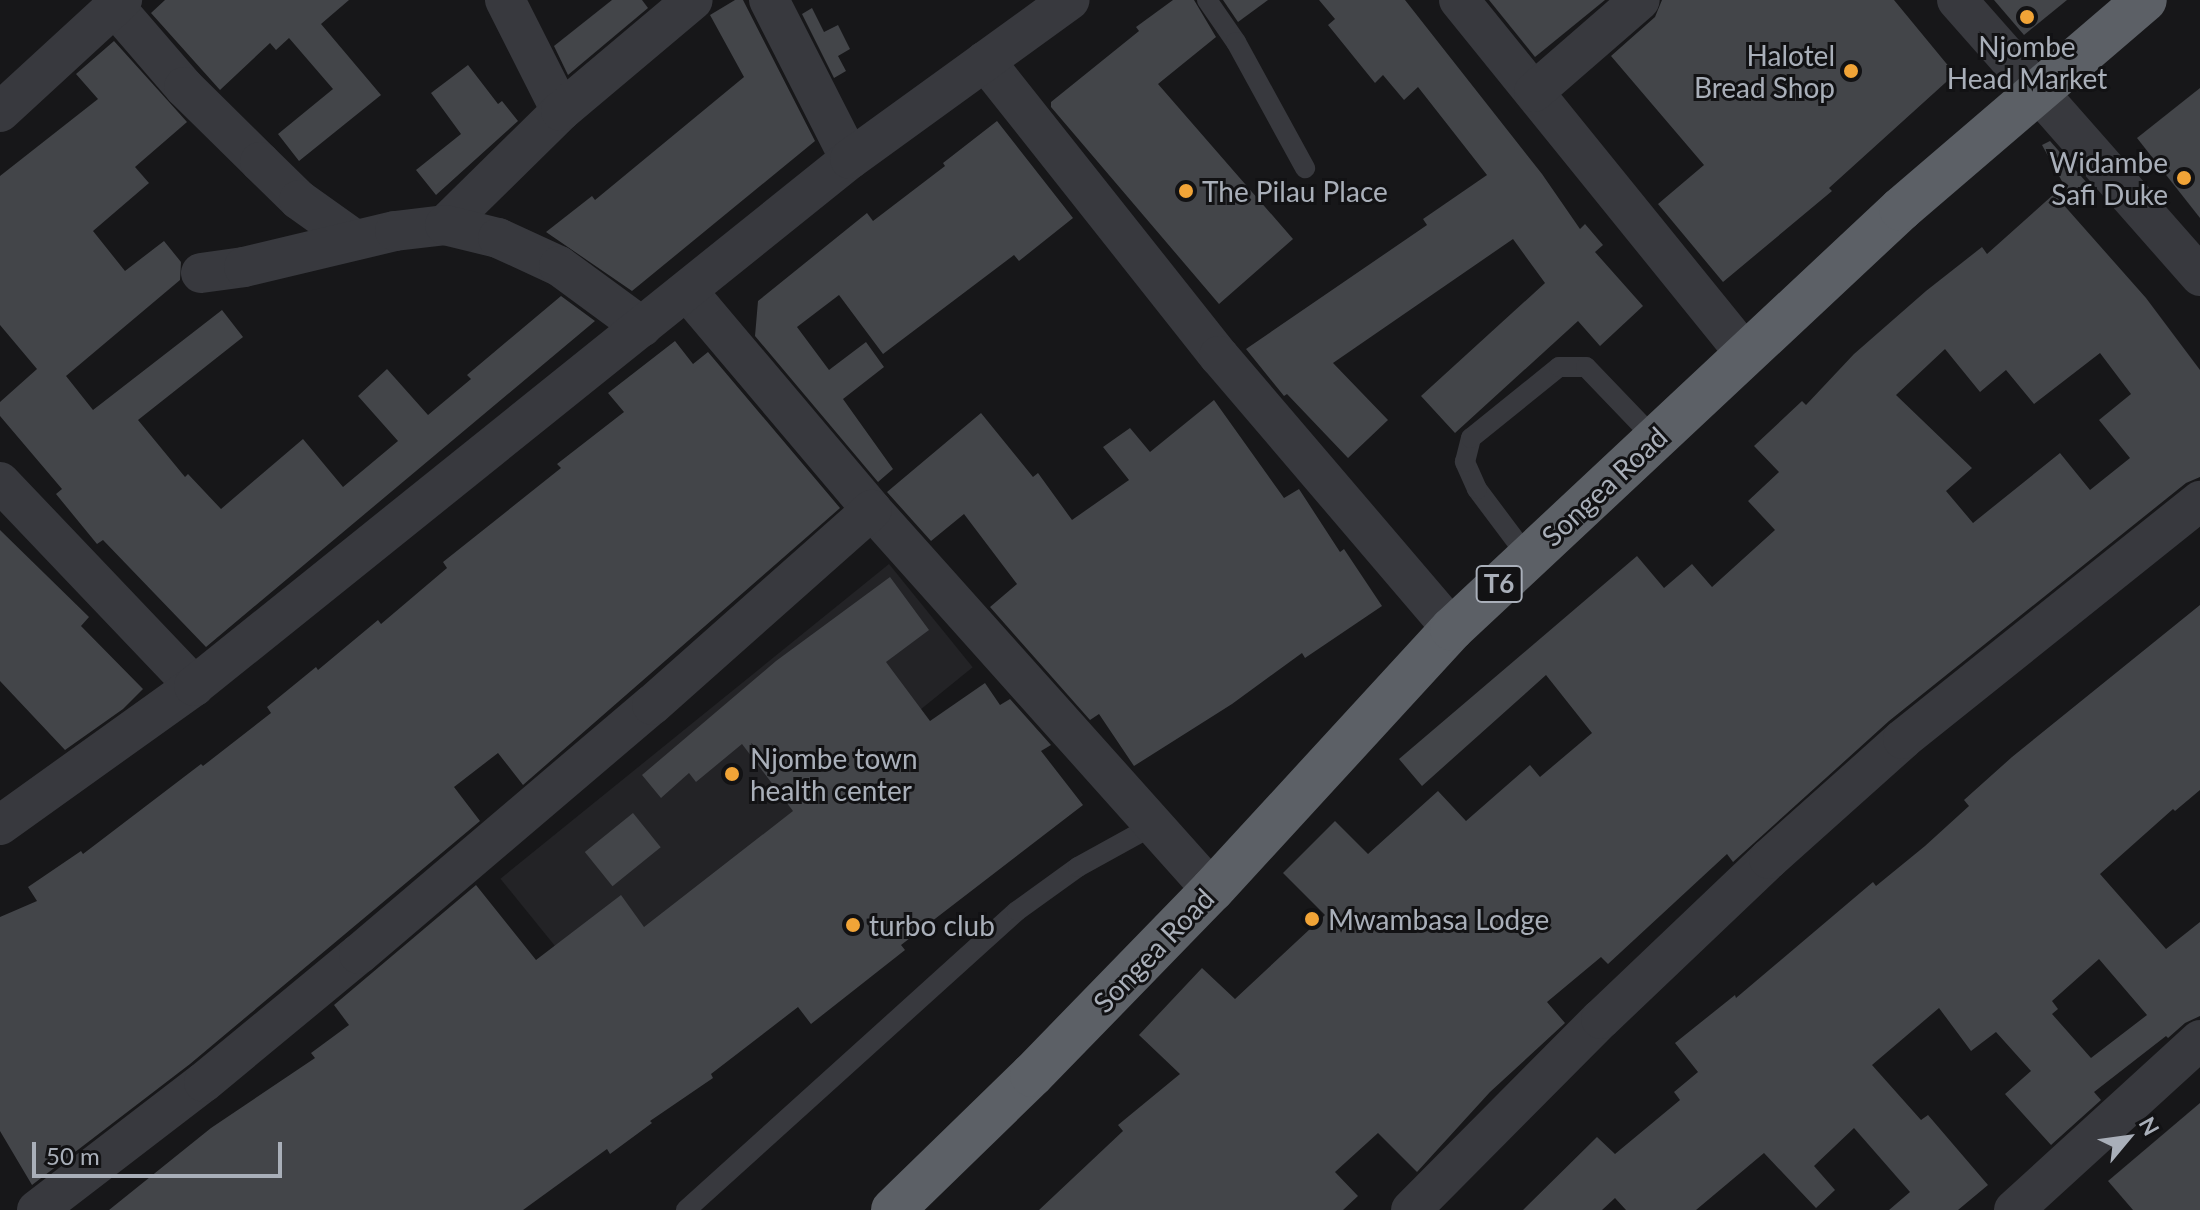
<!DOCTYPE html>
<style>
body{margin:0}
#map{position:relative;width:2200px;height:1210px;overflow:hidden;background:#171719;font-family:Lato,sans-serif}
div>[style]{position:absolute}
.built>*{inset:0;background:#232326;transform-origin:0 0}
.building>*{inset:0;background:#434549;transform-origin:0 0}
.service>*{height:20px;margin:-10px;padding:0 10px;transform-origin:10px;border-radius:10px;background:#38393e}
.minor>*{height:40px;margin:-20px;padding:0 20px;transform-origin:20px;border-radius:20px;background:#38393e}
.trunk>*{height:44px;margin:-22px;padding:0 22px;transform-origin:22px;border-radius:22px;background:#5c6066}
.dots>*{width:22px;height:22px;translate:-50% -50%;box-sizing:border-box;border:4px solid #121214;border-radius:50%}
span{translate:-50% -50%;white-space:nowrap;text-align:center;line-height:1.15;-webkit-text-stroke:6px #121214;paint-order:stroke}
.shield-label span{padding:2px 6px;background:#121214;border:2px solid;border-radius:6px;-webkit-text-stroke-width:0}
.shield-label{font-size:26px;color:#a9afb9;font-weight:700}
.poi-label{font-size:28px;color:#a9afb9}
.right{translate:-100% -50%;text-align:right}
.left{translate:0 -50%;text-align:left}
.street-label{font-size:28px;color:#a9afb9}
.north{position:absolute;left:2088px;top:1098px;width:80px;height:80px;-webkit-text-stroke:6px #121214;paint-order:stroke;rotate:61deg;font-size:22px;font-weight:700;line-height:32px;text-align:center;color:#a9afb9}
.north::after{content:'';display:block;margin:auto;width:28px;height:36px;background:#a9afb9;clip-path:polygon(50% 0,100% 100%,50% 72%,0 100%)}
.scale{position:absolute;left:32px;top:1142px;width:250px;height:36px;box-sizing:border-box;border:4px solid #a9afb9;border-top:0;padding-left:10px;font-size:24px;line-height:28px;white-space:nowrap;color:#a9afb9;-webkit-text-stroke:6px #121214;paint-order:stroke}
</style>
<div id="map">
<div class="built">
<div style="left:889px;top:564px;width:133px;height:500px;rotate:51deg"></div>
</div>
<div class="building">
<div style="clip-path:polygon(165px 0,349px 0,321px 24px,381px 95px,299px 161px,278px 134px,333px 89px,289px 38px,276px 50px,270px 43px,220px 90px,151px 13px)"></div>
<div style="clip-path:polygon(612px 0,642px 0,648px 8px,568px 75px,554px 46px)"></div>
<div style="clip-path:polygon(735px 0,743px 0,815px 141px,632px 291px,546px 232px,592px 196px,595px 200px,744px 77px,710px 15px)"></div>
<div style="clip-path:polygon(1173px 0,1194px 0,1216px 37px,1158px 84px,1293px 239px,1219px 304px,1051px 107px,1051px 102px,1139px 31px,1136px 27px)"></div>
<div style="clip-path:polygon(1223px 0,1268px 0,1238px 22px)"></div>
<div style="clip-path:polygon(1319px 0,1405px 0,1542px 174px,1580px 229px,1585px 224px,1603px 245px,1595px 252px,1643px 306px,1600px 346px,1578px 321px,1455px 433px,1421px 396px,1545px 283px,1513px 239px,1333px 363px,1388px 420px,1348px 458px,1287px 394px,1284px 396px,1246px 349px,1427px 225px,1423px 219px,1487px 175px,1418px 87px,1404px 100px,1383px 75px,1375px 83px,1328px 25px,1335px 19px)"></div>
<div style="clip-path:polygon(1489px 0,1605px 0,1535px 57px)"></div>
<div style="clip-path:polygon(1662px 0,1894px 0,1955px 74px,1829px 188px,1832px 191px,1723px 282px,1658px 204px,1704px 165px,1611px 56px,1655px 17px)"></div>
<div style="clip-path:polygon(1994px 0,2067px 0,2024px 35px)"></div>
<div style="clip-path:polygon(812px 8px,824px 32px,838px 25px,850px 49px,838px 56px,846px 71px,834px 78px,802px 14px)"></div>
<div style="clip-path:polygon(114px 41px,187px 122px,135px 167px,149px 183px,93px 231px,125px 271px,164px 241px,181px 262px,180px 280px,66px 376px,93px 410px,222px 310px,243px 337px,138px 420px,185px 477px,188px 474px,221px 509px,303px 439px,343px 487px,398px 441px,358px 396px,387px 369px,428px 415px,471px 379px,467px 375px,561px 296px,595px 321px,206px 647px,103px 540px,97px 544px,56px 494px,62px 489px,0 416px,0 402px,37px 369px,0 325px,0 176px,98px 99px,76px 74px)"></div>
<div style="clip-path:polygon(468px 65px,498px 104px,502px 101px,518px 121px,436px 195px,416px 170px,461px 134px,431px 93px)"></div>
<div style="clip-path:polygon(2200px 88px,2200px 218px,2137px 138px)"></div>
<div style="clip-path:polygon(997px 121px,1073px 218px,1019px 261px,1014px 255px,883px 354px,839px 295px,797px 327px,829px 370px,866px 342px,884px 367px,843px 399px,893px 469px,878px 482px,755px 336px,758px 301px,867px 213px,873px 221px,945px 166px,943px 163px)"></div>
<div style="clip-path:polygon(2050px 141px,2095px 192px,2074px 203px,2042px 145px)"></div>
<div style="clip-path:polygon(evenodd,2054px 194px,2146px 298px,2200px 370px,2200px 477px,2186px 483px,1889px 721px,1733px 862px,1727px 854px,1608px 964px,1601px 957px,1547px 1002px,1565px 1023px,1490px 1092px,1417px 1172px,1378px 1133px,1335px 1172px,1358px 1196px,1343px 1210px,1039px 1210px,1123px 1131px,1118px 1125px,1180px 1074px,1139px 1035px,1202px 968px,1235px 999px,1325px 915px,1283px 873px,1335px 821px,1368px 854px,1438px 791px,1466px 821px,1530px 765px,1540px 777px,1592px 733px,1546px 675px,1422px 786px,1399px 759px,1637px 556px,1664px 588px,1692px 564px,1712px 587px,1775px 530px,1748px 501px,1779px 472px,1754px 446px,1802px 401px,1806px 405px,1854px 354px,1926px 291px,1982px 247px,1987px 254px,2054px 194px,1945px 349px,1980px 392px,2006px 370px,2034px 404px,2100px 353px,2131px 394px,2099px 420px,2130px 458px,2090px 490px,2060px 453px,1973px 523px,1946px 491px,1972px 468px,1896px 395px,1945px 349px)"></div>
<div style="clip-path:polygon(675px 341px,693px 364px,708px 352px,840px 508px,523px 785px,498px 753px,454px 787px,480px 821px,190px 1064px,32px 1185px,0 1131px,0 917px,37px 901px,28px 887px,81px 851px,83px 854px,201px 764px,203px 766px,271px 713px,267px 707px,316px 667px,318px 670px,378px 620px,381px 624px,447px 568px,443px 562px,561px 468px,557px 464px,624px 412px,608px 393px)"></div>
<div style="clip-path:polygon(1214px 400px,1284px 498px,1299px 489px,1340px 552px,1344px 549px,1382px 606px,1305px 658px,1302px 653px,1232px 704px,1134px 766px,1099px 714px,1090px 720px,990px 607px,1017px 584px,964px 514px,931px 541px,887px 492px,981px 413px,1033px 477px,1038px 473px,1072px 520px,1129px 480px,1103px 447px,1130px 428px,1150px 452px)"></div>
<div style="clip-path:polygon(0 530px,89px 617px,81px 626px,143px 689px,123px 709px,65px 750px,0 681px)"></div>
<div style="clip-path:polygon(890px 577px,929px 630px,886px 662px,930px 721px,985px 683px,1000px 705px,1010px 699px,1051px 745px,1041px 751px,1083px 805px,901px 945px,905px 950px,811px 1024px,798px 1007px,711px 1074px,713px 1078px,650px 1121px,652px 1123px,610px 1154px,607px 1149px,523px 1210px,109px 1210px,211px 1128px,315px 1058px,311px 1053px,349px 1025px,334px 1005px,476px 885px,536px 960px,621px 895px,644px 927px,793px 811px,742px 744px,696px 782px,689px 773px,661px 798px,642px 775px,776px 661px)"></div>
<div style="clip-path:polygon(evenodd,2200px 605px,2200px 790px,2175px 811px,2173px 809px,2100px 874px,2166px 949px,2200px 922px,2200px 1016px,2185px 1023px,2168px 1038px,2166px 1036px,2094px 1092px,2101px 1100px,2051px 1145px,2005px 1094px,2031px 1071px,1996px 1032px,1971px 1051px,1939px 1008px,1872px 1065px,1921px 1120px,1928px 1115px,1988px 1185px,1958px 1210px,1889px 1210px,1910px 1192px,1854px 1128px,1814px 1166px,1835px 1190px,1816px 1208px,1764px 1153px,1696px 1210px,1626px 1210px,1615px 1198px,1602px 1210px,1523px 1210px,1597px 1137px,1615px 1154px,1680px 1100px,1674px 1092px,1698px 1072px,1675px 1043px,1735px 995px,1736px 998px,1873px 882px,1876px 886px,1925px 846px,1969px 806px,1964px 800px,2012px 757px,2200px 605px,2099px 959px,2147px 1015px,2091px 1058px,2052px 1014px,2058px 1009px,2052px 1001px,2099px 959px)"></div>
<div style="left:633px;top:813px;width:44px;height:62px;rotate:51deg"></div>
<div style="clip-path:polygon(2200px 1103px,2200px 1210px,2133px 1210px,2108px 1181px)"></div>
</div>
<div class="service">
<div style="left:1207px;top:0;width:51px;rotate:55.4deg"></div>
<div style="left:1236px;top:42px;width:144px;rotate:61.3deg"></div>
<div style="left:1528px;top:557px;width:85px;rotate:-126.9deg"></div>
<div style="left:1477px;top:489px;width:30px;rotate:-114deg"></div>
<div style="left:1465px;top:462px;width:25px;rotate:-76deg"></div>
<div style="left:1471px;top:438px;width:113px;rotate:-38.9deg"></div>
<div style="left:1559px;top:367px;width:27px"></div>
<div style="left:1586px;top:367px;width:98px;rotate:46.2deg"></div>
<div style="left:686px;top:1210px;width:446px;rotate:-42.1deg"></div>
<div style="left:1017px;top:911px;width:75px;rotate:-35.8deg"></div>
<div style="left:1078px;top:867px;width:89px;rotate:-28.9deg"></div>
</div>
<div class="minor">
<div style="left:505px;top:0;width:124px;rotate:63.2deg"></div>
<div style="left:769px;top:0;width:178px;rotate:63deg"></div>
<div style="left:1459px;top:0;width:457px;rotate:51deg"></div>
<div style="left:1957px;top:0;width:368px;rotate:48.6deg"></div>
<div style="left:115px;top:7px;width:106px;rotate:49.2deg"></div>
<div style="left:184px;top:87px;width:107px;rotate:44.6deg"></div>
<div style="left:260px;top:162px;width:54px;rotate:44.3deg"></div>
<div style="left:299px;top:200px;width:69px;rotate:35.5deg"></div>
<div style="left:985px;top:61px;width:377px;rotate:51.6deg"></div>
<div style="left:1219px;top:356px;width:359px;rotate:49.5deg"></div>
<div style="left:1534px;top:92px;width:140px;rotate:-41deg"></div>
<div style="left:0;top:112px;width:166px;rotate:-42.6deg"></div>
<div style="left:445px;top:225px;width:163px;rotate:-44.5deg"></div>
<div style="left:561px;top:111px;width:172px;rotate:-40.1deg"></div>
<div style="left:201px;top:273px;width:43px;rotate:-7.9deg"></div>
<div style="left:244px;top:267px;width:155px;rotate:-13.4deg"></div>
<div style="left:395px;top:231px;width:50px;rotate:-6.8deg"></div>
<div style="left:445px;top:225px;width:55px;rotate:13.8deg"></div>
<div style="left:498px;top:238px;width:67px;rotate:24.7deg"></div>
<div style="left:559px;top:266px;width:103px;rotate:36.3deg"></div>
<div style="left:687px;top:291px;width:287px;rotate:49.8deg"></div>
<div style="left:872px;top:510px;width:510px;rotate:48.18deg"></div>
<div style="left:0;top:482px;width:282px;rotate:46.4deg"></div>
<div style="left:0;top:825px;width:239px;rotate:-35.6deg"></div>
<div style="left:194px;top:686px;width:841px;rotate:-38.78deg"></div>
<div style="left:850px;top:159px;width:271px;rotate:-35.9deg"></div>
<div style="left:37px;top:1210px;width:210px;rotate:-37.5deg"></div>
<div style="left:204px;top:1082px;width:201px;rotate:-39.6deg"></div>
<div style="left:359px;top:954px;width:385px;rotate:-40.4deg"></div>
<div style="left:652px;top:705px;width:294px;rotate:-41.6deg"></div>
<div style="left:1411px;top:1210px;width:269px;rotate:-45.2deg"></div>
<div style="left:1601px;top:1019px;width:232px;rotate:-43.6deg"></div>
<div style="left:1769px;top:859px;width:180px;rotate:-41.8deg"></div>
<div style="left:1903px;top:739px;width:381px;rotate:-38.7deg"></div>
<div style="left:2014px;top:1210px;width:252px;rotate:-42.4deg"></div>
</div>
<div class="trunk">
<div style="left:893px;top:1210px;width:194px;rotate:-44.2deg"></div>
<div style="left:1032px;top:1075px;width:258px;rotate:-45.8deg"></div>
<div style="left:1212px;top:890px;width:355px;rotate:-47.4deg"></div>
<div style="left:1452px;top:629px;width:615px;rotate:-43.09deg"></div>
<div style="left:1901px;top:209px;width:321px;rotate:-40.6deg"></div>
</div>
<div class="dots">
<div style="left:2027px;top:17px;background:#f1a437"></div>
<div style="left:1851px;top:71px;background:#f1a437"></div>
<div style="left:2184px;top:178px;background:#f1a437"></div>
<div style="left:1186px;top:191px;background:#f1a437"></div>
<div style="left:732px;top:774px;background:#f1a437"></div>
<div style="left:1312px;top:919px;background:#f1a437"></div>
<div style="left:853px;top:925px;background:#f1a437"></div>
</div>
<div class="shield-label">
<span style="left:1499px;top:584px">T6</span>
</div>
<div class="poi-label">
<span style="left:2027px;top:62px">Njombe<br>Head Market</span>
<span class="right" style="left:1835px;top:71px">Halotel<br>Bread Shop</span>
<span class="right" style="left:2168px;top:178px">Widambe<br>Safi Duke</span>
<span class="left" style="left:1202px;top:191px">The Pilau Place</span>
<span class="left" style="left:750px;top:774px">Njombe town<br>health center</span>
<span class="left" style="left:1328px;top:919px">Mwambasa Lodge</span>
<span class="left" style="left:869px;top:925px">turbo club</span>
</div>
<div class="street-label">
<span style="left:1604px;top:486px;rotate:-43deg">Songea Road</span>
<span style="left:1153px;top:950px;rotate:-46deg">Songea Road</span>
</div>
<div class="north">N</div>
<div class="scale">50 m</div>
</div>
